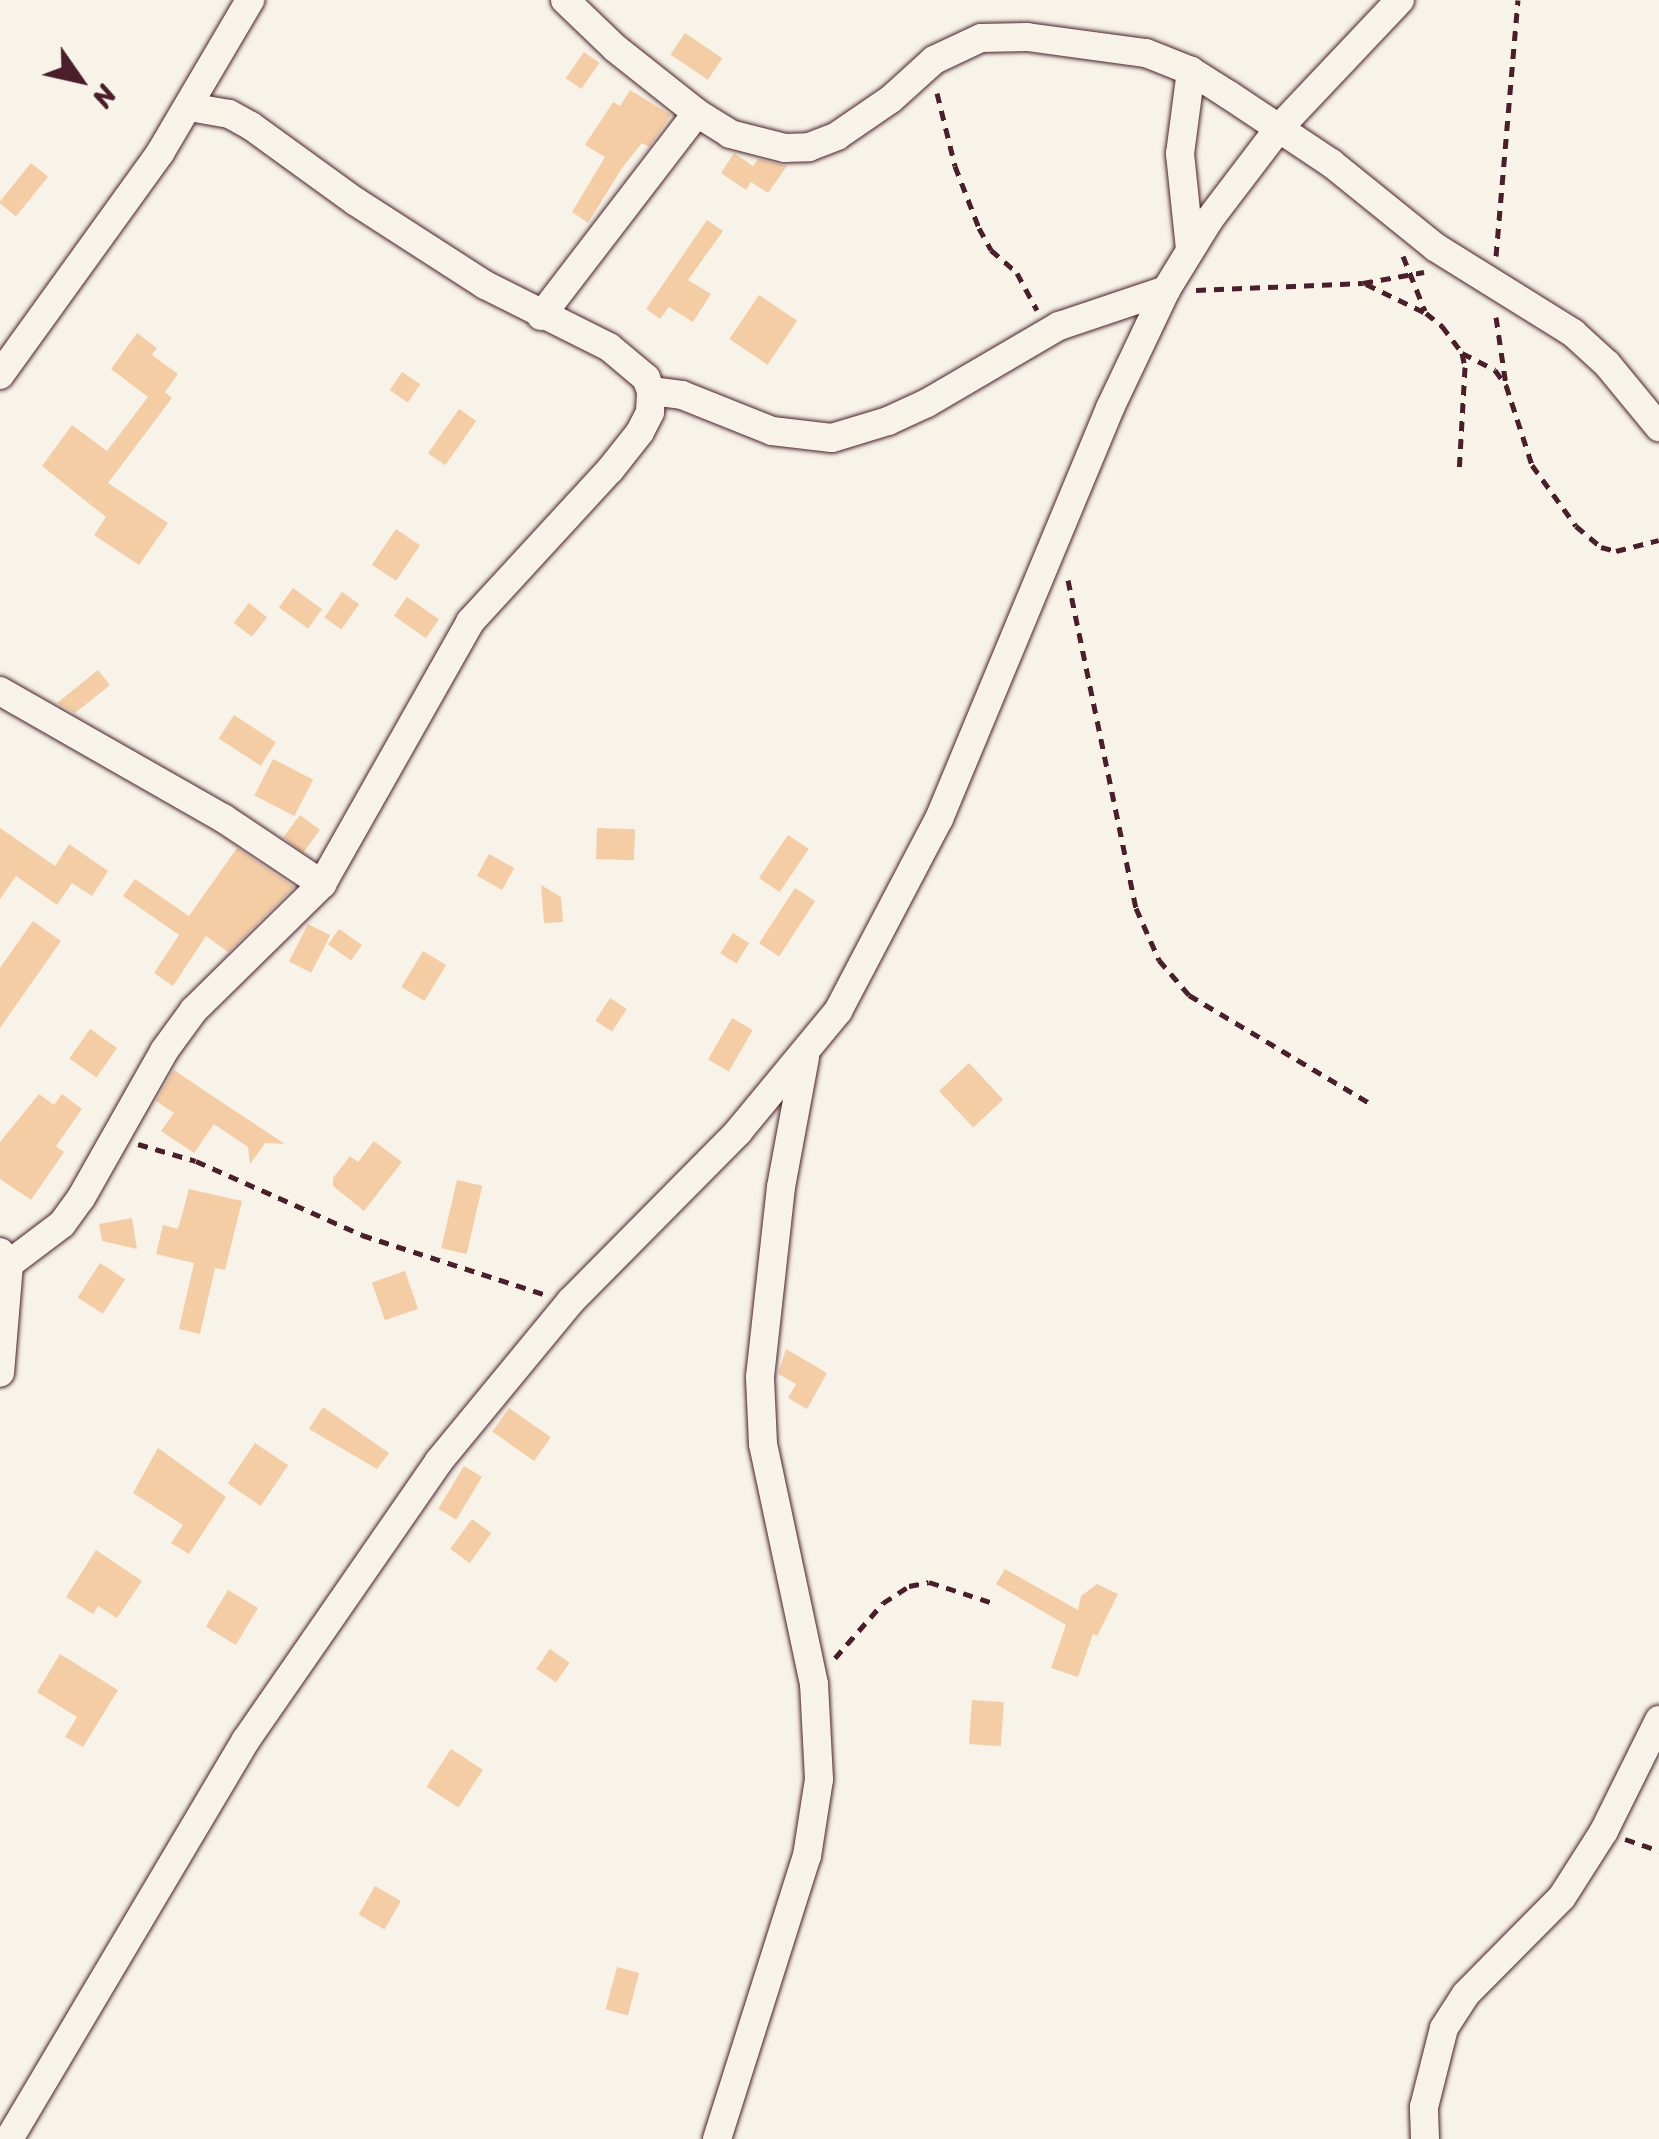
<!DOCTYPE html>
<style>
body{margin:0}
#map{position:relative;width:1659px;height:2139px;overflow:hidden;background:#f7f3e8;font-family:Sriracha,sans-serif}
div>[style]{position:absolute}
.building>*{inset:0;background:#f5cda4;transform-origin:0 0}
.path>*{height:5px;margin-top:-2.5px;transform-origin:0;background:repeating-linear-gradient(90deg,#4a1f2b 0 10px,transparent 0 18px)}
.roads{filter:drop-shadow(0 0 2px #4a1f2b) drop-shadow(0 0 2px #4a1f2b)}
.minor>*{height:28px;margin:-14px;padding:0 14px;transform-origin:14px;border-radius:14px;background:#f7f3e8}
span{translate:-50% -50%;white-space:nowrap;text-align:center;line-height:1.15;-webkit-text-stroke:8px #f7f3e8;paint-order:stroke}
.north{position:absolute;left:30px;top:30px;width:100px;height:100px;-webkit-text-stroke:8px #f7f3e8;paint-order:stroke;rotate:124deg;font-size:28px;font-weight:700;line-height:40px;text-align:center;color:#4a1f2b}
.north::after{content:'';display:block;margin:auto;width:35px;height:45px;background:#4a1f2b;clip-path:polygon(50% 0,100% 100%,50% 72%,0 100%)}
</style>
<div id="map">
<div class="building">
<div style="left:685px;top:33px;width:45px;height:26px;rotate:34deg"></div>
<div style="left:584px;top:52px;width:19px;height:32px;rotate:35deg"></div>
<div style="clip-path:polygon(630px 90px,671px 115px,649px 147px,642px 143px,622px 168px,588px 223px,572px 212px,605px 157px,585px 145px,613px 102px,620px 106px)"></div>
<div style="clip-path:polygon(734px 153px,753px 166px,758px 159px,787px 166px,768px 193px,751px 182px,746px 190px,721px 173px)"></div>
<div style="left:31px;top:163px;width:22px;height:51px;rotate:39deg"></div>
<div style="clip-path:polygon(707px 220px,723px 231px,688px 280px,711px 294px,693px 322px,669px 307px,660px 319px,646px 309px)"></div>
<div style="left:759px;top:295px;width:46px;height:53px;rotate:34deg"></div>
<div style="clip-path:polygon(137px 333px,157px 348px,152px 355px,178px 374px,165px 392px,172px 398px,108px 483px,168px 523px,139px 565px,94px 535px,106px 517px,42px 466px,72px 425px,107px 451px,148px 397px,111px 369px)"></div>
<div style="left:402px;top:372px;width:22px;height:22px;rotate:34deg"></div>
<div style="left:459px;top:409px;width:21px;height:54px;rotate:35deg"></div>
<div style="left:396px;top:529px;width:29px;height:43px;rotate:34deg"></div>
<div style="left:293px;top:588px;width:36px;height:24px;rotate:36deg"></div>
<div style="left:342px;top:592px;width:21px;height:31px;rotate:35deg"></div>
<div style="left:407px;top:597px;width:39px;height:23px;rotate:35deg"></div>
<div style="left:249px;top:603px;width:23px;height:25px;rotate:38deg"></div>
<div style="clip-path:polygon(98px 670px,110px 685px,75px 713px,57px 703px)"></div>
<div style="left:234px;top:715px;width:50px;height:28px;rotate:33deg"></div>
<div style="left:273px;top:759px;width:45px;height:41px;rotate:27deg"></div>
<div style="left:300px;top:815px;width:25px;height:28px;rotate:37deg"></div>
<div style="clip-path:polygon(0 828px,55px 866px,69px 844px,108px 871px,92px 896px,72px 883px,57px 905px,16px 876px,0 899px)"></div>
<div style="left:597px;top:828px;width:38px;height:31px;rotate:2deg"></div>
<div style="left:788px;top:835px;width:25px;height:52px;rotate:34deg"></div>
<div style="clip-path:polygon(237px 848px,294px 887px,228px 952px,206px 936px,173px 986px,154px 973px,179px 935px,123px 896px,135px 879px,189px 916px)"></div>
<div style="left:489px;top:854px;width:29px;height:25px;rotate:29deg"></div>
<div style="clip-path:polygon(541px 885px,561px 897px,563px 922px,544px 923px)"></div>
<div style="left:795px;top:888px;width:24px;height:66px;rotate:33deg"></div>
<div style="clip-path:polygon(33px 921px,61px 941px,0 1028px,0 968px)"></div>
<div style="left:308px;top:924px;width:25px;height:42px;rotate:27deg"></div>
<div style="left:339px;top:929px;width:28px;height:19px;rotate:35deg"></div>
<div style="left:733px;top:933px;width:19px;height:24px;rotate:32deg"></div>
<div style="left:423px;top:951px;width:27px;height:42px;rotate:31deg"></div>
<div style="left:610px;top:998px;width:20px;height:27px;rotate:33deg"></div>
<div style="left:732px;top:1018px;width:24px;height:48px;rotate:30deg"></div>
<div style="left:90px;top:1029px;width:33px;height:36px;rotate:35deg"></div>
<div style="left:969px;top:1063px;width:50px;height:41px;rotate:47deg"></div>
<div style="clip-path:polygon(174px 1070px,217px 1099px,285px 1144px,265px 1143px,250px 1164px,248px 1147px,214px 1124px,194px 1153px,161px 1131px,174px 1113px,156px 1101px)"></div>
<div style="clip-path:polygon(39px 1094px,54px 1105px,62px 1094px,82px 1109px,56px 1146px,64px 1152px,31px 1200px,0 1179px,0 1142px)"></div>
<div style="clip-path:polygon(374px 1141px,402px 1162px,364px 1211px,333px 1186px,333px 1178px,350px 1156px,358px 1162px)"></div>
<div style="left:457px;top:1180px;width:26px;height:70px;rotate:13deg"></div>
<div style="clip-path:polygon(189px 1189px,242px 1201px,225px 1270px,215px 1268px,200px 1334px,179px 1329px,194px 1263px,156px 1254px,163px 1225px,178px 1229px)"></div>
<div style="clip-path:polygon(132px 1218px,137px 1249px,102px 1241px,99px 1224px)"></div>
<div style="left:100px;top:1263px;width:30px;height:41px;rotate:33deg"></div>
<div style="left:405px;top:1271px;width:40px;height:35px;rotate:71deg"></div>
<div style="clip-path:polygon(786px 1349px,827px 1373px,807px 1409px,788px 1398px,796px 1384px,778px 1374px)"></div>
<div style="clip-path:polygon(323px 1407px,389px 1453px,377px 1469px,309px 1429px)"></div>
<div style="left:509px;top:1408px;width:51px;height:29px;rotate:35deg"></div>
<div style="left:255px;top:1443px;width:40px;height:49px;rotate:34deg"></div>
<div style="clip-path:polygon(158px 1448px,226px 1497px,189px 1554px,171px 1543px,183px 1525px,133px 1493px)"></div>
<div style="left:464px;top:1466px;width:21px;height:50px;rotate:31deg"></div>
<div style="left:472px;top:1519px;width:24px;height:37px;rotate:36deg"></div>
<div style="clip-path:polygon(96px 1550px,142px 1581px,117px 1618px,98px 1606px,93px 1614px,66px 1597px)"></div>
<div style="clip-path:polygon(1005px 1569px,1078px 1610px,1081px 1596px,1097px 1584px,1118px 1594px,1097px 1636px,1093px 1634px,1078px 1677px,1051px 1668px,1066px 1625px,996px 1584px)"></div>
<div style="left:228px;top:1590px;width:35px;height:43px;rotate:31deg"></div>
<div style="left:550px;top:1649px;width:24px;height:24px;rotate:35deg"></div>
<div style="clip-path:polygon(60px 1654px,118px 1690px,83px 1747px,65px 1737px,77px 1717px,37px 1692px)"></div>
<div style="left:972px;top:1700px;width:32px;height:44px;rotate:4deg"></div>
<div style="left:451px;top:1749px;width:38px;height:45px;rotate:33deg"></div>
<div style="left:375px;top:1886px;width:30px;height:33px;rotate:30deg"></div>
<div style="left:617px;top:1967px;width:23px;height:44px;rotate:15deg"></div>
</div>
<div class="path">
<div style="left:937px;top:93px;width:75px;rotate:76.1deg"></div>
<div style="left:955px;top:166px;width:66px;rotate:68.8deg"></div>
<div style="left:979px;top:228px;width:25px;rotate:61deg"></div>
<div style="left:991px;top:250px;width:35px;rotate:41deg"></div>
<div style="left:1017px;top:273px;width:42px;rotate:61.6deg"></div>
<div style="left:1403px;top:256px;width:59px;rotate:68.2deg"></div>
<div style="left:1496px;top:256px;width:257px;rotate:-85.1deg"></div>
<div style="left:1366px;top:284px;width:67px;rotate:25.8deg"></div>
<div style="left:1426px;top:313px;width:21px;rotate:39deg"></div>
<div style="left:1442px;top:326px;width:34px;rotate:53deg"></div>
<div style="left:1462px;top:353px;width:14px;rotate:78deg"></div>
<div style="left:1465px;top:367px;width:107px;rotate:93.2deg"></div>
<div style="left:1196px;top:290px;width:167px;rotate:-2.4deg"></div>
<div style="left:1363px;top:283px;width:62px;rotate:-10.2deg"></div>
<div style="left:1496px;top:317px;width:69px;rotate:81.6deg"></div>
<div style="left:1462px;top:353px;width:37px;rotate:27deg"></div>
<div style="left:1495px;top:370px;width:19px;rotate:54deg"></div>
<div style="left:1506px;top:385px;width:84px;rotate:72deg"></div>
<div style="left:1532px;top:465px;width:75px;rotate:54.2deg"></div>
<div style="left:1576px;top:526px;width:33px;rotate:40deg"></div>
<div style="left:1601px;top:547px;width:16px;rotate:15deg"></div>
<div style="left:1616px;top:551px;width:44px;rotate:-14.3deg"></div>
<div style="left:1068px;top:580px;width:335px;rotate:78.3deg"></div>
<div style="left:1136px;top:908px;width:57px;rotate:66.1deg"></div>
<div style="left:1159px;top:960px;width:46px;rotate:49.4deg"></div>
<div style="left:1189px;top:995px;width:214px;rotate:30.9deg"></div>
<div style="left:138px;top:1144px;width:60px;rotate:16.3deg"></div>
<div style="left:196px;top:1161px;width:182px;rotate:24deg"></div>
<div style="left:362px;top:1235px;width:191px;rotate:18deg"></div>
<div style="left:835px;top:1658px;width:73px;rotate:-48.9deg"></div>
<div style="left:883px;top:1603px;width:31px;rotate:-33deg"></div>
<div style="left:909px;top:1586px;width:20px;rotate:-11deg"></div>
<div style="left:929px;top:1582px;width:71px;rotate:18.2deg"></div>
<div style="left:1625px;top:1839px;width:36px;rotate:19deg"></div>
</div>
<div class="roads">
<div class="minor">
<div style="left:565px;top:0;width:69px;rotate:43.8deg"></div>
<div style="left:615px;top:48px;width:105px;rotate:38.4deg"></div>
<div style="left:697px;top:113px;width:39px;rotate:32deg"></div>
<div style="left:730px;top:134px;width:57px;rotate:14.3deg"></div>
<div style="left:785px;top:148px;width:24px;rotate:-2deg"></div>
<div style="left:809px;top:147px;width:30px;rotate:-21deg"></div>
<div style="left:837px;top:136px;width:65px;rotate:-34.4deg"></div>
<div style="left:891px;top:99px;width:58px;rotate:-42.2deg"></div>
<div style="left:934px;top:60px;width:52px;rotate:-25.1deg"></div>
<div style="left:981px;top:38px;width:46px;rotate:-1.2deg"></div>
<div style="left:1027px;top:37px;width:120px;rotate:7.7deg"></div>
<div style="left:1146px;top:53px;width:48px;rotate:21.8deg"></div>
<div style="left:1191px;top:71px;width:45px;rotate:32.3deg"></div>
<div style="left:1229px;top:95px;width:123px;rotate:33.7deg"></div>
<div style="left:1331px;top:163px;width:134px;rotate:38.9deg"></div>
<div style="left:1435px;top:247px;width:163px;rotate:31.9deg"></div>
<div style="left:1573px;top:333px;width:46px;rotate:42.4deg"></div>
<div style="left:1607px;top:364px;width:82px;rotate:50.5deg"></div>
<div style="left:1190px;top:249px;width:96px;rotate:-96deg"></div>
<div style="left:1180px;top:154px;width:84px;rotate:-82.5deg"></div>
<div style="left:541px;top:316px;width:256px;rotate:-52.5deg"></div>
<div style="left:0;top:375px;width:274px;rotate:-54.2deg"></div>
<div style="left:160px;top:153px;width:178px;rotate:-59.5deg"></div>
<div style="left:651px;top:391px;width:31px;rotate:7deg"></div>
<div style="left:682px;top:395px;width:97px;rotate:21.8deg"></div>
<div style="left:772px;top:431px;width:60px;rotate:6.7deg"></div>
<div style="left:832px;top:438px;width:59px;rotate:-16.9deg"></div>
<div style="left:888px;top:421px;width:43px;rotate:-24.8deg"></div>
<div style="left:927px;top:403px;width:153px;rotate:-30.3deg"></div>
<div style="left:1059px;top:326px;width:113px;rotate:-18.6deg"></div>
<div style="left:0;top:691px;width:257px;rotate:29.7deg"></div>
<div style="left:223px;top:818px;width:119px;rotate:33.7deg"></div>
<div style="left:0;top:1252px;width:15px;rotate:53deg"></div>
<div style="left:9px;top:1264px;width:109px;rotate:94.7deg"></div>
<div style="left:9px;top:1264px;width:66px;rotate:-37deg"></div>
<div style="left:62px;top:1224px;width:32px;rotate:-54deg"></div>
<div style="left:81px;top:1198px;width:169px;rotate:-60.5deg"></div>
<div style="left:164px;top:1051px;width:51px;rotate:-53.8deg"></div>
<div style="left:194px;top:1010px;width:180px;rotate:-44.5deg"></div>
<div style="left:322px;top:884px;width:301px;rotate:-60.5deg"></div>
<div style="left:470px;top:622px;width:207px;rotate:-47.4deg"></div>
<div style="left:610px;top:470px;width:48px;rotate:-51.7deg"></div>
<div style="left:640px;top:432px;width:22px;rotate:-63deg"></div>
<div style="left:650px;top:412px;width:21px;rotate:-87deg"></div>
<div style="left:651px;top:391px;width:14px;rotate:-111deg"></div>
<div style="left:646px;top:378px;width:48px;rotate:-140deg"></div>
<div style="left:609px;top:347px;width:139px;rotate:-153.4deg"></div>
<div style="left:485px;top:285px;width:153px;rotate:-147.2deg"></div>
<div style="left:356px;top:202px;width:130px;rotate:-144.1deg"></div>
<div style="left:251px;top:126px;width:25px;rotate:-151deg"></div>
<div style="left:229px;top:114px;width:40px;rotate:-170deg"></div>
<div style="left:9px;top:2139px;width:464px;rotate:-59.3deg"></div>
<div style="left:246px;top:1740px;width:339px;rotate:-55.3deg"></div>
<div style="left:439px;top:1461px;width:207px;rotate:-50.5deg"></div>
<div style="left:571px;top:1301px;width:238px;rotate:-45.3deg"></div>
<div style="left:738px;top:1132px;width:157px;rotate:-50.4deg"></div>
<div style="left:838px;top:1011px;width:217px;rotate:-62.3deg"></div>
<div style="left:939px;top:819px;width:445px;rotate:-67.4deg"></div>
<div style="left:1110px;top:408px;width:131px;rotate:-64.6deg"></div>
<div style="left:1166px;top:290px;width:82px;rotate:-58.4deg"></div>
<div style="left:1209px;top:220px;width:116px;rotate:-52.7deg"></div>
<div style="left:1279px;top:128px;width:176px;rotate:-46.6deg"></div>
<div style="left:717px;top:2139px;width:297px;rotate:-72.4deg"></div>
<div style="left:807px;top:1856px;width:78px;rotate:-81.1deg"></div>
<div style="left:819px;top:1779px;width:95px;rotate:-93deg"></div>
<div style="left:814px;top:1684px;width:245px;rotate:-102deg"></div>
<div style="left:763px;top:1444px;width:67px;rotate:-92.6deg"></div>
<div style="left:760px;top:1377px;width:191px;rotate:-83.7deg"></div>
<div style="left:781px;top:1187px;width:132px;rotate:-79.5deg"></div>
<div style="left:1425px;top:2139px;width:32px;rotate:-92deg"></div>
<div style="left:1424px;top:2107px;width:81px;rotate:-75.8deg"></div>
<div style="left:1444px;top:2028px;width:40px;rotate:-57.1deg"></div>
<div style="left:1466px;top:1994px;width:136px;rotate:-45.3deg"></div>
<div style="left:1562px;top:1897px;width:78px;rotate:-57.5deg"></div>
<div style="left:1604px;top:1831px;width:124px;rotate:-63.6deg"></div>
</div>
</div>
<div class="north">N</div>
</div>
